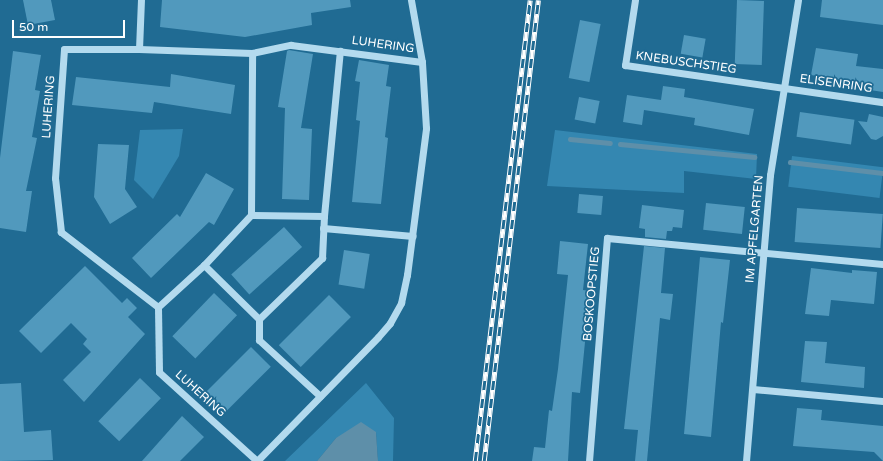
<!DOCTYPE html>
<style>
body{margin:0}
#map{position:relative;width:883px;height:461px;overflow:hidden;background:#206b93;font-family:"Varela Round",sans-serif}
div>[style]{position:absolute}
.green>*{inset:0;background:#3487b1;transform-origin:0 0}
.water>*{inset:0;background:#5e8fa9}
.stream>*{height:4.5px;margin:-2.25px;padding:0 2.25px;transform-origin:2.25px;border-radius:2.25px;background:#5e8fa9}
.building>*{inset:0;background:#5199bd;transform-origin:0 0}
.minor>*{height:7px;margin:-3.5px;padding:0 3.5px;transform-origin:3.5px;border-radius:3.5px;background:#b3daee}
.rail>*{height:4.5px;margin-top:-2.25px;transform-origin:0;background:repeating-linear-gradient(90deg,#206b93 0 9px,#fff 0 18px);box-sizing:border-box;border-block:1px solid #fff}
span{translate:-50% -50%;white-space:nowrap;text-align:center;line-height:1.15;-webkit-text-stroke:3.5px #206b93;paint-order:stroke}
.street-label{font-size:12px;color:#fff}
.scale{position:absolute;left:12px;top:20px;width:113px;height:18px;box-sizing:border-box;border:2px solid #fff;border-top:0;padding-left:5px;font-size:12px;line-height:14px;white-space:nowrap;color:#fff;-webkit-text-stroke:3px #206b93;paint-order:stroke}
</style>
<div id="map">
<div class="green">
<div style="clip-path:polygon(183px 129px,179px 156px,153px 199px,134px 180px,140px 130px)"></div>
<div style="clip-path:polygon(555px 130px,757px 154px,756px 179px,684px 171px,684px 193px,547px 186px)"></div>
<div style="left:792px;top:156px;width:92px;height:31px;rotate:7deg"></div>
<div style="clip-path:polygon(366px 383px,394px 418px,393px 461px,378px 461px,376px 432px,336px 438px,317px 461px,285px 461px)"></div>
</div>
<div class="water">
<div style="clip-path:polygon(361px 422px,376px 432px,378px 461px,317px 461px,336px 438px)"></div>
</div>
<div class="stream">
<div style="left:570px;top:139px;width:40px;rotate:5.7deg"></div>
<div style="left:620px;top:144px;width:135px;rotate:5.5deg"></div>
<div style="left:790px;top:162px;width:94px;rotate:6.7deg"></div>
</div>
<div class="building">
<div style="clip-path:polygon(23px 0,51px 0,55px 20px,28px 25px)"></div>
<div style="clip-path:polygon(162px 0,350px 0,351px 7px,311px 13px,312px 25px,245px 37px,160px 27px)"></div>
<div style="left:737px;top:0;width:27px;height:64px;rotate:2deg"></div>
<div style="clip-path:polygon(822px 0,883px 0,883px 25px,820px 17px)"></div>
<div style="left:580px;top:20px;width:21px;height:59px;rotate:11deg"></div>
<div style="left:684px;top:35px;width:22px;height:19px;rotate:10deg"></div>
<div style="clip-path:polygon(816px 48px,858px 54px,856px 66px,883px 69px,883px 92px,870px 90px,871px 84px,811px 75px)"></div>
<div style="clip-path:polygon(289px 50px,313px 54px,301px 128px,312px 129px,309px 200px,282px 199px,285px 108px,278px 107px,287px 51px)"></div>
<div style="clip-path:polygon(13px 51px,41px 55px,35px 90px,40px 91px,32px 137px,37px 138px,26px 191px,32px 191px,26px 232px,0 228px,0 158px)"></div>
<div style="clip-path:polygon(359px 60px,389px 65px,386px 86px,391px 87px,385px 137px,388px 138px,381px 204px,352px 202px,360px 121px,356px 120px,360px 82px,355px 81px)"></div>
<div style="clip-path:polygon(171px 74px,235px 85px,231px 114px,154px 102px,152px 113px,72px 105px,76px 77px,170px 87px)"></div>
<div style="clip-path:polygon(663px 86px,685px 89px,684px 97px,754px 109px,749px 135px,694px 125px,695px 118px,644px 110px,642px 125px,623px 122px,627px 95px,661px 100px)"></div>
<div style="left:579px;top:97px;width:21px;height:23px;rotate:11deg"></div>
<div style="left:800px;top:112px;width:55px;height:25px;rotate:8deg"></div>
<div style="clip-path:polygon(869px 114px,883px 117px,883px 136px,876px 140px,871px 139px,858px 121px,867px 122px)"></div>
<div style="clip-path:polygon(98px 144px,129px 145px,125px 189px,137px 207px,110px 224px,94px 197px)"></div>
<div style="clip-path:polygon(206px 173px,234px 189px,214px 225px,209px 222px,151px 278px,132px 258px,177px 214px,180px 217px)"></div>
<div style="left:579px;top:194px;width:24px;height:19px;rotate:5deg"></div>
<div style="left:706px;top:203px;width:39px;height:27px;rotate:6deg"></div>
<div style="clip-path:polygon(642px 205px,684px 210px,682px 228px,673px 227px,672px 231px,667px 231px,666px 239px,645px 237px,645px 229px,639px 228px)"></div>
<div style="left:797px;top:208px;width:86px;height:34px;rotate:4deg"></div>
<div style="left:284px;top:227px;width:27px;height:71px;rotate:48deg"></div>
<div style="clip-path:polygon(560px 241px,588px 244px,583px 290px,590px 291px,580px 393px,572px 392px,568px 461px,532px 461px,534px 447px,545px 448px,549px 410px,552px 411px,558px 369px,568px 275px,557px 274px)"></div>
<div style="clip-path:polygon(644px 246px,665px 248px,661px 293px,673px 294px,670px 320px,660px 318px,647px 461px,635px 461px,638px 430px,624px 429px)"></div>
<div style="left:344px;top:250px;width:26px;height:35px;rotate:9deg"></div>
<div style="clip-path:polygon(700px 257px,730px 260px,723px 323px,721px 322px,711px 437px,684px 434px)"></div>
<div style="clip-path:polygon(85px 266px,122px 303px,127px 298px,137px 308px,128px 317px,145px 334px,84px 402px,63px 380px,91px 352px,83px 344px,87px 339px,71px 323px,41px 353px,19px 331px)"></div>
<div style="clip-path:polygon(811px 268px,852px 273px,852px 270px,877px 272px,874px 304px,831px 300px,829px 316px,805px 314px)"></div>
<div style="left:214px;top:293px;width:32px;height:60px;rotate:44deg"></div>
<div style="left:329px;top:295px;width:31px;height:71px;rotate:45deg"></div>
<div style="clip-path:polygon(805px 341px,827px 342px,825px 363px,865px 367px,864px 388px,801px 382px)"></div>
<div style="left:251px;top:347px;width:28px;height:64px;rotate:45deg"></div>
<div style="left:140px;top:378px;width:29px;height:60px;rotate:44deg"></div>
<div style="clip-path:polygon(21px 383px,24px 432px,51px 430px,53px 460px,0 461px,0 384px)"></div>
<div style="clip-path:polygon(797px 408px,822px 410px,821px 420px,883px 426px,883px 461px,874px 452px,793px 446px)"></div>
<div style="clip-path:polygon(182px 416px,204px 437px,180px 461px,142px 461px)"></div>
</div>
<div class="minor">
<div style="left:635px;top:0;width:66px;rotate:98.7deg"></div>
<div style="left:625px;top:65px;width:261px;rotate:8.2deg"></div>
<div style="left:139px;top:49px;width:49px;rotate:-87.7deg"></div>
<div style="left:324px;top:216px;width:166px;rotate:-84.5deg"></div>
<div style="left:323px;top:228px;width:90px;rotate:5.1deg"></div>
<div style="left:204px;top:265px;width:77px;rotate:44.5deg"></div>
<div style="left:259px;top:319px;width:88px;rotate:-44.1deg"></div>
<div style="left:322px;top:258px;width:42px;rotate:-87.3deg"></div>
<div style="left:324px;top:216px;width:73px;rotate:-179.2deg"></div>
<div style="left:158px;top:307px;width:62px;rotate:-42.4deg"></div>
<div style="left:204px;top:265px;width:69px;rotate:-46.8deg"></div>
<div style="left:251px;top:215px;width:162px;rotate:-89.6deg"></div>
<div style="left:259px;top:319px;width:21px;rotate:90deg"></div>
<div style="left:259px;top:340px;width:83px;rotate:42.6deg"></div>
<div style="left:753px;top:389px;width:131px;rotate:5.3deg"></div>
<div style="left:257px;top:461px;width:132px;rotate:-137.8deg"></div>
<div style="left:159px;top:372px;width:65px;rotate:-90.9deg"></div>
<div style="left:158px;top:307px;width:123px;rotate:-142.3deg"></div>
<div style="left:61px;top:232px;width:54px;rotate:-96.3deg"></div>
<div style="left:55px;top:178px;width:129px;rotate:-86deg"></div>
<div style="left:64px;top:49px;width:75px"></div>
<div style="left:139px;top:49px;width:113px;rotate:2deg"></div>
<div style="left:252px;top:53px;width:40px;rotate:-12deg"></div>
<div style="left:291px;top:45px;width:132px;rotate:7.4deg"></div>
<div style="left:257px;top:461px;width:173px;rotate:-45.7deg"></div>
<div style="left:378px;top:337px;width:18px;rotate:-49deg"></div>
<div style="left:390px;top:323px;width:23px;rotate:-61deg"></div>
<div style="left:401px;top:303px;width:29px;rotate:-78deg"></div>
<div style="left:407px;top:275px;width:148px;rotate:-82.6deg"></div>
<div style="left:426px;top:128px;width:66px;rotate:-93.5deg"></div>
<div style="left:422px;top:62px;width:63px;rotate:-100.1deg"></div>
<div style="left:589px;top:461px;width:224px;rotate:-85.4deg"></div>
<div style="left:607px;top:238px;width:277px;rotate:5.4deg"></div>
<div style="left:746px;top:461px;width:287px;rotate:-85.2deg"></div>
<div style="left:770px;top:175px;width:177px;rotate:-80.9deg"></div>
</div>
<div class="rail">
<div style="left:475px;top:461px;width:464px;rotate:-83.2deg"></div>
<div style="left:484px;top:461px;width:464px;rotate:-83.3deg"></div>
</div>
<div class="street-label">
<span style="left:383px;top:45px;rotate:8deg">LUHERING</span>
<span style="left:686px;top:63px;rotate:8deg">KNEBUSCHSTIEG</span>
<span style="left:836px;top:84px;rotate:8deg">ELISENRING</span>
<span style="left:49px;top:107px;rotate:-86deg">LUHERING</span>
<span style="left:755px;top:229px;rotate:-85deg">IM APFELGARTEN</span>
<span style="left:592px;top:294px;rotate:-85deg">BOSKOOPSTIEG</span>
<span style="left:200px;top:394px;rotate:42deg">LUHERING</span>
</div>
<div class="scale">50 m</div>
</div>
